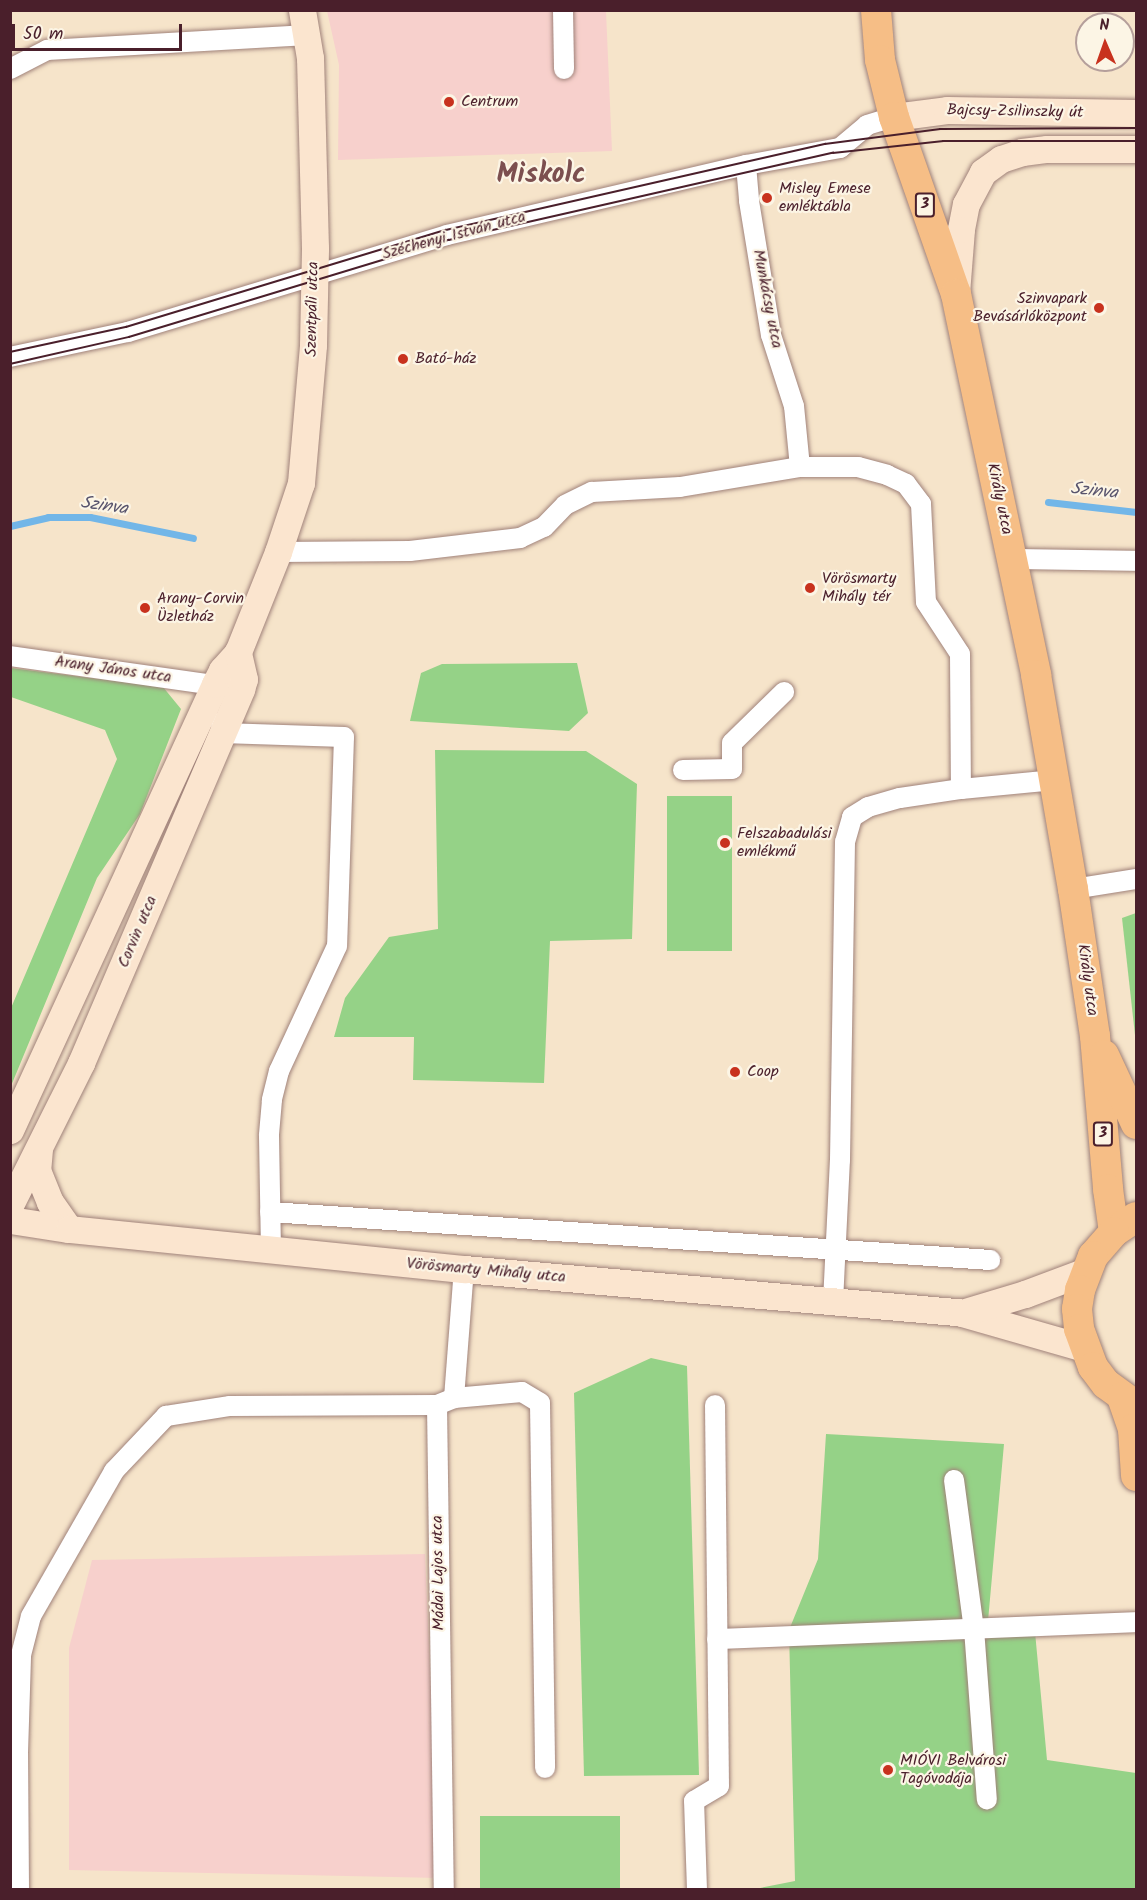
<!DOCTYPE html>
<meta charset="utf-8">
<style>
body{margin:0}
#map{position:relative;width:1147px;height:1900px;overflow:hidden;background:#f6e4ca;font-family:Kalam,sans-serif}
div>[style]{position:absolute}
.built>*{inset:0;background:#f7d0cc}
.green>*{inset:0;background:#95d287;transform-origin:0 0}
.stream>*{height:7px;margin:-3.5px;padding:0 3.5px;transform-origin:3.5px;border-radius:3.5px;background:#72b6e8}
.roads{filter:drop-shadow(0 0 2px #a0827a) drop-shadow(0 0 2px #a0827a)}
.street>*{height:20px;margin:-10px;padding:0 10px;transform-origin:10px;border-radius:10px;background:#fff}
.secondary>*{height:27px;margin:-13.5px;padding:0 13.5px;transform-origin:13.5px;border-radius:13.5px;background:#fbe5cf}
.primary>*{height:30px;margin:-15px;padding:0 15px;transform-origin:15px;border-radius:15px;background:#f6be86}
.tram>*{height:1.5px;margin:-0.75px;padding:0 0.75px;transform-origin:0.75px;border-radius:0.75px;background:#4a1f2b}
.dots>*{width:16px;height:16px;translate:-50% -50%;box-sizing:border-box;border:3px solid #fcf5e5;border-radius:50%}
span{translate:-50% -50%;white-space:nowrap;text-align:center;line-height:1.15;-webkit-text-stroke:4.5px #fcf5e5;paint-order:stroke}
.shield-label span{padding:2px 4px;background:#fcf5e5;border:2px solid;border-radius:4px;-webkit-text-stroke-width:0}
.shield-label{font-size:15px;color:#4a1f2b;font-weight:700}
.poi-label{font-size:16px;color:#4a1f2b}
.left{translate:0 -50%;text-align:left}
.right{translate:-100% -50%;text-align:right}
.street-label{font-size:16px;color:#4a1f2b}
.water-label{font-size:18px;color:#58546d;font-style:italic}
.town-label{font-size:28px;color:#7c4f4f;font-weight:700}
.frame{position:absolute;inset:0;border:12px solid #4a1f2b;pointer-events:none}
.north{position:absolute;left:1075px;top:12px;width:60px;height:60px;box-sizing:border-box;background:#fcf5e5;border:2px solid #b59f9b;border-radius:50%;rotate:358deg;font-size:16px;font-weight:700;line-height:24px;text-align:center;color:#4a1f2b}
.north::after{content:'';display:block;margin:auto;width:21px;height:27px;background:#c8321e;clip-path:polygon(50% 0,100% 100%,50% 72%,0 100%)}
.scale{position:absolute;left:12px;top:24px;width:170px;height:27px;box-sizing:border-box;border:3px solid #4a1f2b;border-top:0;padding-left:8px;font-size:18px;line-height:21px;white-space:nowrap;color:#4a1f2b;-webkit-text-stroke:4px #fcf5e5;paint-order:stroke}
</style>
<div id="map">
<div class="built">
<div style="clip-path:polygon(327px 11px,606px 11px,612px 151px,338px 160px,339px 65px)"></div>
<div style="clip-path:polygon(425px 1554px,439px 1878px,69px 1870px,69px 1648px,92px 1560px)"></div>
</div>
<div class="green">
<div style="clip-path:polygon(577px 663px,588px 713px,569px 731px,410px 721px,421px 673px,442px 664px)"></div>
<div style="clip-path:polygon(11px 668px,163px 687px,181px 709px,140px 814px,97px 878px,11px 1086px,11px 1008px,117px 759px,105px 730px,11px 697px)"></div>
<div style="clip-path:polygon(435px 750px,586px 751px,637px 784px,632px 939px,550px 941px,544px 1083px,413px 1080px,414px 1037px,334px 1037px,345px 998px,389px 937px,438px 929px)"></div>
<div style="left:667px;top:796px;width:65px;height:155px"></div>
<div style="clip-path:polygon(1136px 913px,1136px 1044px,1122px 918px)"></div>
<div style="clip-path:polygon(651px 1358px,687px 1366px,699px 1775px,584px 1776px,574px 1393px)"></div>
<div style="clip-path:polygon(826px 1434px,1004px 1444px,988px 1621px,1035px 1632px,1047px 1760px,1136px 1773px,1136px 1889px,750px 1890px,795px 1881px,789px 1630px,818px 1559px)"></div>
<div style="left:620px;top:1816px;width:73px;height:140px;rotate:90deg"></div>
</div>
<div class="stream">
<div style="left:1048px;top:502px;width:89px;rotate:6.5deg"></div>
<div style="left:10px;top:526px;width:39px;rotate:-13deg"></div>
<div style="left:48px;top:517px;width:42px"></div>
<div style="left:90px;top:517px;width:105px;rotate:11.5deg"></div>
</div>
<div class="roads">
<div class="street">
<div style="left:563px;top:10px;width:59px;rotate:89deg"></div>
<div style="left:10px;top:69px;width:42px;rotate:-27.2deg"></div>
<div style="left:47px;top:50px;width:261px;rotate:-3.3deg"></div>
<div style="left:746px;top:165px;width:36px;rotate:85deg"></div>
<div style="left:749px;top:201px;width:136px;rotate:80.7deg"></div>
<div style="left:771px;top:335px;width:75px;rotate:72.1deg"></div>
<div style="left:794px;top:406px;width:61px;rotate:84.4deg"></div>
<div style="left:10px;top:357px;width:121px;rotate:-12deg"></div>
<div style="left:128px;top:332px;width:333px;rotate:-16.9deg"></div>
<div style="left:447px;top:235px;width:307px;rotate:-13.2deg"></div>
<div style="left:746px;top:165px;width:96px;rotate:-10.3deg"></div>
<div style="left:840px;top:148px;width:35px;rotate:-40deg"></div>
<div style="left:867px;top:125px;width:28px;rotate:-17deg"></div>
<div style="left:278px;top:552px;width:132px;rotate:-0.4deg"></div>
<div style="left:410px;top:551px;width:111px;rotate:-6.7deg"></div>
<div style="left:520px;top:538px;width:26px;rotate:-25deg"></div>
<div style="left:544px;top:527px;width:30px;rotate:-46deg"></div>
<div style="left:565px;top:505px;width:30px;rotate:-26deg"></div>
<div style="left:592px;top:492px;width:88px;rotate:-3.3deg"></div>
<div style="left:680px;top:487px;width:122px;rotate:-9.5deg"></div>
<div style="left:800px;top:467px;width:58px"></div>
<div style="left:858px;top:467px;width:30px;rotate:15deg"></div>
<div style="left:887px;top:475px;width:21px;rotate:25deg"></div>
<div style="left:906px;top:484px;width:25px;rotate:53deg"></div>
<div style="left:921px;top:504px;width:98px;rotate:87.1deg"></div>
<div style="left:926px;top:602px;width:62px;rotate:56.8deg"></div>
<div style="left:960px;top:654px;width:135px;rotate:89.6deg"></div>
<div style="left:1011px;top:559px;width:125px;rotate:0.9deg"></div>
<div style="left:10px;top:656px;width:220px;rotate:8.1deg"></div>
<div style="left:221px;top:722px;width:11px;rotate:85deg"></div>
<div style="left:222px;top:733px;width:122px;rotate:1.9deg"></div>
<div style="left:344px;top:737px;width:209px;rotate:91.9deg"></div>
<div style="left:337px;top:946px;width:138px;rotate:114.9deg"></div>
<div style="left:279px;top:1071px;width:30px;rotate:104deg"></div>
<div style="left:272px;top:1100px;width:36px;rotate:95deg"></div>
<div style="left:269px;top:1136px;width:114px;rotate:89deg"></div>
<div style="left:683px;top:770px;width:49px;rotate:-1.2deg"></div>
<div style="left:732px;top:769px;width:26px;rotate:-90deg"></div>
<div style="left:732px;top:743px;width:73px;rotate:-44.4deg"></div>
<div style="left:1073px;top:889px;width:64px;rotate:-9deg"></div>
<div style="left:270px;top:1212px;width:722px;rotate:3.81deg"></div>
<div style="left:833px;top:1302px;width:142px;rotate:-87.2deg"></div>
<div style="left:840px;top:1160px;width:318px;rotate:-89.1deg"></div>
<div style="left:845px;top:842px;width:26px;rotate:-74deg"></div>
<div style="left:852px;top:817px;width:19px;rotate:-32deg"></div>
<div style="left:868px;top:807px;width:33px;rotate:-16deg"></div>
<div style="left:900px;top:798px;width:62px;rotate:-8.4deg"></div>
<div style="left:961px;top:789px;width:94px;rotate:-5.5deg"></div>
<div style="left:454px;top:1398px;width:68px;rotate:-5deg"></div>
<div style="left:522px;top:1392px;width:21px;rotate:31deg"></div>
<div style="left:540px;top:1403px;width:365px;rotate:89.2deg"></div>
<div style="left:437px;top:1405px;width:485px;rotate:89.2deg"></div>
<div style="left:954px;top:1480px;width:150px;rotate:82.4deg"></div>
<div style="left:974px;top:1629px;width:171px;rotate:85.7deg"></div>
<div style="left:717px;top:1639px;width:419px;rotate:-2.3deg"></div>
<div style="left:19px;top:1890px;width:137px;rotate:-90.4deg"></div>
<div style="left:18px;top:1753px;width:98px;rotate:-88.2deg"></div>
<div style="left:21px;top:1655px;width:40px;rotate:-75.6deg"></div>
<div style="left:31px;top:1616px;width:167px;rotate:-60.2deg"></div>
<div style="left:114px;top:1471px;width:76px;rotate:-46.6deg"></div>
<div style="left:166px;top:1416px;width:65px;rotate:-8.9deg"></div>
<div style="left:230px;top:1406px;width:207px;rotate:-0.3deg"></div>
<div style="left:437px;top:1405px;width:18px;rotate:-22deg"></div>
<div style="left:454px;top:1398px;width:129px;rotate:-85.6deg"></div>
<div style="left:697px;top:1890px;width:89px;rotate:-91.9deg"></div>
<div style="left:694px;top:1801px;width:29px;rotate:-31deg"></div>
<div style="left:719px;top:1786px;width:381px;rotate:-90.6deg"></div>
</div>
<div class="secondary">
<div style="left:894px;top:117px;width:53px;rotate:-7.5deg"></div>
<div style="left:947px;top:110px;width:189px;rotate:0.9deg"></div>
<div style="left:956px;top:293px;width:64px;rotate:-85.5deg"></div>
<div style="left:961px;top:229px;width:25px;rotate:-79deg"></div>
<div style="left:966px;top:204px;width:36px;rotate:-62deg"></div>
<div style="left:983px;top:172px;width:22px;rotate:-36deg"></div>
<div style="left:1001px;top:159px;width:22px;rotate:-18deg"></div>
<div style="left:1022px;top:152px;width:25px;rotate:-7deg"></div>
<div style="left:1047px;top:149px;width:89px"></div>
<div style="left:10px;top:1130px;width:491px;rotate:-65.3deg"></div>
<div style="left:215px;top:684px;width:16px;rotate:-63deg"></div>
<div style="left:222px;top:670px;width:24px;rotate:-48deg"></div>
<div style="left:238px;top:652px;width:108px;rotate:-68.2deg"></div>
<div style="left:278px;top:552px;width:73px;rotate:-71.6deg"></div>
<div style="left:301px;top:483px;width:139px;rotate:-85deg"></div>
<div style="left:313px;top:345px;width:97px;rotate:-88.8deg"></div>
<div style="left:315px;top:248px;width:190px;rotate:-91.5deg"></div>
<div style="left:310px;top:58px;width:49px;rotate:-99.5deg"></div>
<div style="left:39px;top:1149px;width:21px;rotate:95deg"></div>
<div style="left:37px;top:1170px;width:35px;rotate:68deg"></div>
<div style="left:50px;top:1202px;width:33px;rotate:55deg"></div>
<div style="left:10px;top:1205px;width:159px;rotate:-63.4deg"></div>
<div style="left:81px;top:1063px;width:407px;rotate:-66.8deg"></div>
<div style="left:241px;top:689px;width:10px;rotate:-73deg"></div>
<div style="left:244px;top:679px;width:28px;rotate:-103deg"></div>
<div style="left:10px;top:1220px;width:60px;rotate:8.7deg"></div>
<div style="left:69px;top:1229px;width:397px;rotate:5.8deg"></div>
<div style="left:464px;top:1269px;width:500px;rotate:5deg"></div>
<div style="left:962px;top:1313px;width:127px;rotate:16deg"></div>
<div style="left:962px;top:1313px;width:66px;rotate:-16.8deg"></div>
<div style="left:1025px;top:1294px;width:65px;rotate:-20.7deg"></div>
</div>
<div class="primary">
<div style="left:876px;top:10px;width:50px;rotate:85.4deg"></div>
<div style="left:880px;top:60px;width:59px;rotate:76.2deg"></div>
<div style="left:894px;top:117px;width:188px;rotate:70.7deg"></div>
<div style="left:956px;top:294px;width:389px;rotate:78.1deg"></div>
<div style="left:1036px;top:675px;width:217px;rotate:80.2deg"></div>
<div style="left:1073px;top:889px;width:149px;rotate:81.5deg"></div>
<div style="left:1095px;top:1036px;width:154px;rotate:85.1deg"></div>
<div style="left:1108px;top:1189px;width:43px;rotate:82.1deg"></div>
<div style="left:1104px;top:1055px;width:76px;rotate:65.1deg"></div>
<div style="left:1136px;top:1217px;width:27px;rotate:146deg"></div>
<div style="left:1114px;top:1232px;width:32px;rotate:131deg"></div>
<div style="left:1093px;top:1256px;width:36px;rotate:111deg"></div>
<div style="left:1080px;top:1290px;width:19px;rotate:99deg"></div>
<div style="left:1077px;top:1309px;width:20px;rotate:84deg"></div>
<div style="left:1079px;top:1329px;width:40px;rotate:69.8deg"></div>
<div style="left:1093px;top:1367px;width:21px;rotate:53deg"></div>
<div style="left:1106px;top:1384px;width:37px;rotate:36deg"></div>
<div style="left:1122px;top:1397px;width:34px;rotate:71deg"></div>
<div style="left:1133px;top:1429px;width:47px;rotate:86.3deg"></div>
</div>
</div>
<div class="tram">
<div style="left:10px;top:352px;width:119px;rotate:-12.2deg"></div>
<div style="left:126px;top:327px;width:334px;rotate:-16.9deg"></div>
<div style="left:446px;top:230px;width:389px;rotate:-12.8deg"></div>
<div style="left:825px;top:144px;width:116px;rotate:-7.4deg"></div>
<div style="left:940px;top:129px;width:196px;rotate:-0.3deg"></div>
<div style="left:10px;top:364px;width:122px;rotate:-12.8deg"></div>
<div style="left:129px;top:337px;width:334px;rotate:-16.9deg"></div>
<div style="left:449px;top:240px;width:394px;rotate:-12.8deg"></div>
<div style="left:833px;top:153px;width:111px;rotate:-6.2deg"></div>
<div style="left:943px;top:141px;width:193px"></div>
</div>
<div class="dots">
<div style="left:449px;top:102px;background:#c8321e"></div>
<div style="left:767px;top:198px;background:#c8321e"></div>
<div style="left:1099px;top:308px;background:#c8321e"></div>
<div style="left:403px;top:359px;background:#c8321e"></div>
<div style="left:810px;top:588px;background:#c8321e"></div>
<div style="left:145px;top:608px;background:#c8321e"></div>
<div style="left:725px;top:843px;background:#c8321e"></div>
<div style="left:735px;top:1072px;background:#c8321e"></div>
<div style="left:888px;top:1770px;background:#c8321e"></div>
</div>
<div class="shield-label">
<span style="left:925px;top:205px">3</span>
<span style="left:1103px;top:1134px">3</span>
</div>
<div class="poi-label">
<span class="left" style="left:461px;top:102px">Centrum</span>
<span class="left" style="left:779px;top:198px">Misley Emese<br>emléktábla</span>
<span class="right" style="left:1087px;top:308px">Szinvapark<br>Bevásárlóközpont</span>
<span class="left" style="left:415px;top:359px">Bató-ház</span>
<span class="left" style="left:822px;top:588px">Vörösmarty<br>Mihály tér</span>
<span class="left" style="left:157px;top:608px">Arany-Corvin<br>Üzletház</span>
<span class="left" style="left:737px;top:843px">Felszabadulási<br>emlékmű</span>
<span class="left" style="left:747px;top:1072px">Coop</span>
<span class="left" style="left:900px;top:1770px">MIÓVI Belvárosi<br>Tagóvodája</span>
</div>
<div class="street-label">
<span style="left:1015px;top:112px;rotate:1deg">Bajcsy-Zsilinszky út</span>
<span style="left:454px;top:236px;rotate:-15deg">Széchenyi István utca</span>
<span style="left:767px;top:299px;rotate:79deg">Munkácsy utca</span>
<span style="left:313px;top:309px;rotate:-89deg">Szentpáli utca</span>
<span style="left:999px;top:499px;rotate:78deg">Király utca</span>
<span style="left:113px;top:670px;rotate:8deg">Arany János utca</span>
<span style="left:138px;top:932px;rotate:-67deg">Corvin utca</span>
<span style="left:1087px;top:980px;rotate:82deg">Király utca</span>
<span style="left:486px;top:1271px;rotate:5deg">Vörösmarty Mihály utca</span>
<span style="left:439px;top:1573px;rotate:-91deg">Mádai Lajos utca</span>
</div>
<div class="water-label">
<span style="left:1094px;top:492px;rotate:6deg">Szinva</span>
<span style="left:104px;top:507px;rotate:8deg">Szinva</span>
</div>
<div class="town-label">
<span style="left:541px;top:175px">Miskolc</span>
</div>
<div class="frame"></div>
<div class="north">N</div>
<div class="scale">50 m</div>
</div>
